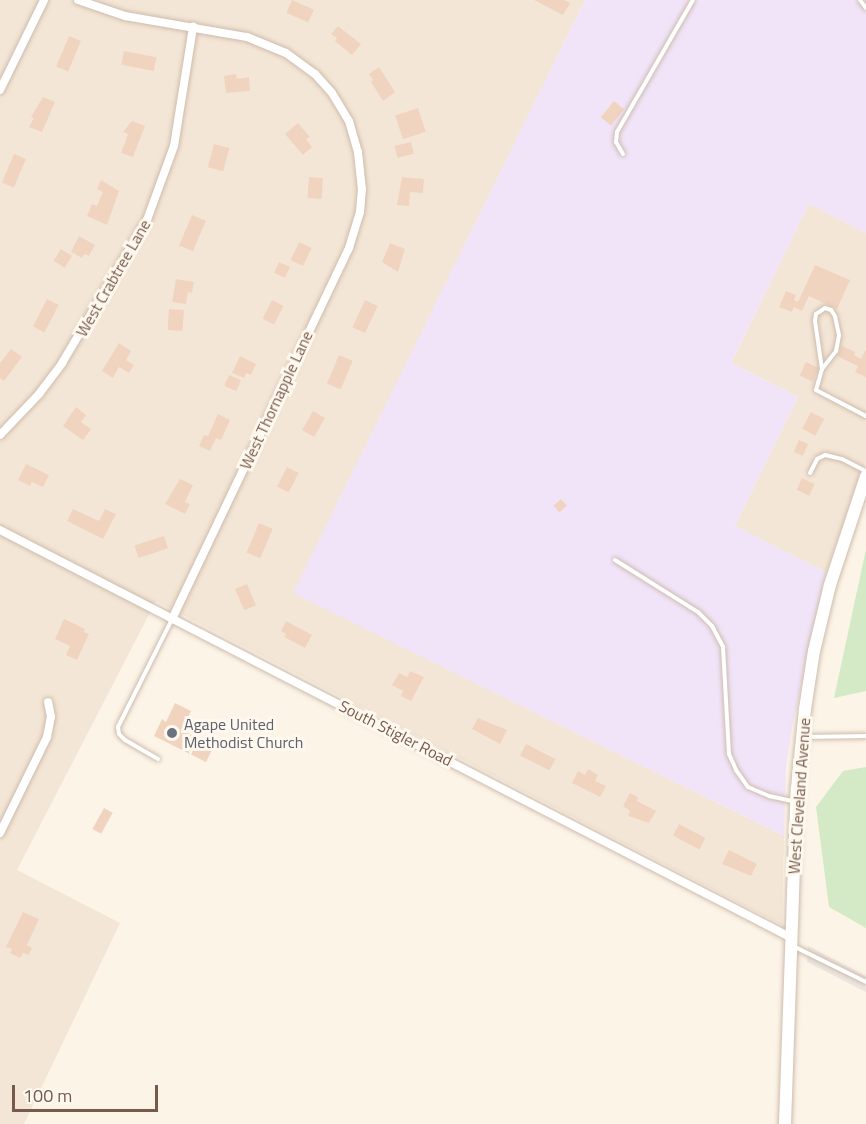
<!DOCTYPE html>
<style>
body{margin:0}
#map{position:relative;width:866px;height:1124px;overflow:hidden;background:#fcf4e7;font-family:"Titillium Web",sans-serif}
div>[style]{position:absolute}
.residential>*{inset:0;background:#f4e6d6}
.industrial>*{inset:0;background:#ede7e1}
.education>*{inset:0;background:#f1e4f9}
.green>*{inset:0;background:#d4eac6}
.building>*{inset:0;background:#f1d4bf;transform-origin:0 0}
.roads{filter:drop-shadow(0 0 2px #cebcad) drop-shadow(0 0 2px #cebcad)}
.service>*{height:4px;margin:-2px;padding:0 2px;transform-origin:2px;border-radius:2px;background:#fff}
.minor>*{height:8px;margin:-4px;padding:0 4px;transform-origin:4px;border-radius:4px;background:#fff}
.secondary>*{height:12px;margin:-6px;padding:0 6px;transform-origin:6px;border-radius:6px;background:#fff}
.dots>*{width:16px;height:16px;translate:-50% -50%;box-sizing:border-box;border:3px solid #fff8ee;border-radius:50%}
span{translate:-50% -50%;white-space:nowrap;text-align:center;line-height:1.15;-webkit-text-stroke:6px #fff8ee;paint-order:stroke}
.street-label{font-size:16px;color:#765b4c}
.worship-label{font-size:16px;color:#5b616d}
.left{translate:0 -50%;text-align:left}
.scale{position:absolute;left:12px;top:1085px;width:146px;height:27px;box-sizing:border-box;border:3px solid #765b4c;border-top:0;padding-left:8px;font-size:18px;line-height:21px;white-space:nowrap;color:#765b4c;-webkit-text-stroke:4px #fff8ee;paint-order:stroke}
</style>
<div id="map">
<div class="residential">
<div style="clip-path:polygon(0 0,585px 0,294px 593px,784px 836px,782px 925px,156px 601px,17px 870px,120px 923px,24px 1124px,0 1124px)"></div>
<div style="clip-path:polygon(809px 204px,866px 233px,866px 462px,826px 572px,735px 526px,798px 397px,731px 363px)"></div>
</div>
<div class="industrial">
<div style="clip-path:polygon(808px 946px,866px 976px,866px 992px,807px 962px)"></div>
</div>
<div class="education">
<div style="clip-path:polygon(585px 0,866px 0,866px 233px,809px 204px,731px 363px,798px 397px,735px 526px,826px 572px,792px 728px,786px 767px,784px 836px,293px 593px)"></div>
</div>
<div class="green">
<div style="clip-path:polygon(866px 549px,866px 691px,834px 698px)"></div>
<div style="clip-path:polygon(866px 767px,866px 928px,829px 907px,816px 807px,843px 771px)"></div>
</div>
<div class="building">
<div style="left:292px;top:0;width:24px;height:14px;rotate:24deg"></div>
<div style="clip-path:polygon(534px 0,564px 0,570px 3px,563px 15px)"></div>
<div style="clip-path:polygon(338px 26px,361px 44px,352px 55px,335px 41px,337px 38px,331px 34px)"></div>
<div style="left:69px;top:36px;width:13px;height:33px;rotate:23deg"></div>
<div style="left:124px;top:51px;width:33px;height:14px;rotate:11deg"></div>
<div style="clip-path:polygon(379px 67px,395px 92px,383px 101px,371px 82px,373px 80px,369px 74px)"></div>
<div style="clip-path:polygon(236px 74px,237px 79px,249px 77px,250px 91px,226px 93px,224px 76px)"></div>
<div style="clip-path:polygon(43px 97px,55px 102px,42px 132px,29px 127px,34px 118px,31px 117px)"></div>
<div style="left:614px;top:101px;width:13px;height:21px;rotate:39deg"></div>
<div style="left:418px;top:108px;width:25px;height:24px;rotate:72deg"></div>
<div style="clip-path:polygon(132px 121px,145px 126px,133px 157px,121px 153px,128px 134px,123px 132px)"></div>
<div style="clip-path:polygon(298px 123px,310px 137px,306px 139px,312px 147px,303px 155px,285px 134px)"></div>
<div style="left:411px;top:142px;width:12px;height:17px;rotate:76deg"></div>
<div style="left:214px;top:144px;width:16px;height:24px;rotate:15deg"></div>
<div style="left:14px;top:154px;width:13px;height:31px;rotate:23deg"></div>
<div style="left:309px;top:177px;width:14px;height:21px;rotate:4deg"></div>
<div style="clip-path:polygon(402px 177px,424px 179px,423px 193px,410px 192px,409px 206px,397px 205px)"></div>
<div style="clip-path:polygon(101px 180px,119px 191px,107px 225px,87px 216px,92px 204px,97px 206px,103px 192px,97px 189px)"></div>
<div style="left:192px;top:215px;width:15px;height:33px;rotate:23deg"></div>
<div style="clip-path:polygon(79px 236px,95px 245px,89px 256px,84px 254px,82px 258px,71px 252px)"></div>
<div style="left:299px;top:242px;width:14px;height:20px;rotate:25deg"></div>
<div style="clip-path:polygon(390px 243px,405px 249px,398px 272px,382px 262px)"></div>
<div style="left:61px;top:249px;width:13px;height:14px;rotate:32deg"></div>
<div style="left:279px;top:262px;width:12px;height:12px;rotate:24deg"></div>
<div style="clip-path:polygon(815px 265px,850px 280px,837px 309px,809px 296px,802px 311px,794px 307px,792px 312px,779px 307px,786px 291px,796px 295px,794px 300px,798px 302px)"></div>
<div style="clip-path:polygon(176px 279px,194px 282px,192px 293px,188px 292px,186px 304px,172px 302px)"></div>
<div style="left:47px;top:299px;width:13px;height:31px;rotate:27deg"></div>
<div style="left:272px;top:300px;width:13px;height:21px;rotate:27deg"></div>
<div style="left:365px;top:300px;width:14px;height:30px;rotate:25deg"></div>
<div style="left:169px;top:309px;width:15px;height:21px;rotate:4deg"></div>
<div style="clip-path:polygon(119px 343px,131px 351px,126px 360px,134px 365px,129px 373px,119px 367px,113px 378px,102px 371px)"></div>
<div style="clip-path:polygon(842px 346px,855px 352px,854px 355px,861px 359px,866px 349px,866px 377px,855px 372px,858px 366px,837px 356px)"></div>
<div style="clip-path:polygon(11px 349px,22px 357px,4px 381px,0 378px,0 363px)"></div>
<div style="left:339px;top:355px;width:15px;height:31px;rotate:23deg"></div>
<div style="clip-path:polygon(240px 356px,256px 364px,251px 375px,246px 373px,244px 378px,232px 373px)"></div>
<div style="left:806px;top:362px;width:14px;height:15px;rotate:25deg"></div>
<div style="left:229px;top:375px;width:13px;height:12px;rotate:23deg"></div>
<div style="clip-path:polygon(76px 407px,86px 415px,81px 422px,91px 429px,83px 440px,63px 426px)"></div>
<div style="left:313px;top:411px;width:14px;height:22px;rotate:30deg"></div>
<div style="left:811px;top:412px;width:15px;height:19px;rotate:28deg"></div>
<div style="clip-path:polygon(218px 414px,230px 420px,221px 440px,216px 438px,210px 451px,199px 446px,204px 435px,208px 436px)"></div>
<div style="left:799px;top:440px;width:10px;height:13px;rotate:24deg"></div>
<div style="clip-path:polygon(26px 464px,49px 475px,43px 487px,32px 482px,30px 486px,18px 480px)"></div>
<div style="left:287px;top:467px;width:13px;height:22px;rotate:27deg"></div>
<div style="left:802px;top:478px;width:14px;height:13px;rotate:25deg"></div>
<div style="clip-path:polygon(180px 479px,193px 485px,185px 502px,190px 504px,185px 514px,165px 504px)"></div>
<div style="left:561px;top:499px;width:9px;height:10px;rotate:49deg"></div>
<div style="clip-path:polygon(73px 509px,99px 521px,105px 509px,116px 514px,103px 539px,67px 521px)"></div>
<div style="left:259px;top:523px;width:15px;height:32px;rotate:23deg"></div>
<div style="left:164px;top:536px;width:13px;height:31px;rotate:72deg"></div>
<div style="left:247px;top:584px;width:23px;height:13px;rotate:67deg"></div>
<div style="clip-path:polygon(64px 619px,85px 629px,84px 632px,89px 634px,77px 660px,66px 655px,70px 646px,55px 639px)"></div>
<div style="clip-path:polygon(286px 621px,312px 635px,305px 648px,284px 637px,286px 634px,281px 631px)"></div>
<div style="clip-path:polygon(410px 671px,424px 677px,411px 701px,401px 696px,403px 691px,392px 685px,399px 673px,407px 677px)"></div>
<div style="clip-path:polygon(175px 703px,191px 711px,182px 730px,214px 746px,206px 762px,154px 736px,162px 719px,166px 722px)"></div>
<div style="clip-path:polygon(478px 718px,507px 730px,500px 744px,472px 729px)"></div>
<div style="left:526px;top:744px;width:33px;height:13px;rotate:27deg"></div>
<div style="clip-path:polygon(588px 769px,598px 775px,595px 781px,606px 786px,600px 797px,572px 783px,578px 771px,585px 775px)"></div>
<div style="clip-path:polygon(630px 793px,638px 797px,637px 801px,656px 811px,649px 823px,628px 816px,630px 811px,623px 806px)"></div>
<div style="left:104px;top:808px;width:10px;height:24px;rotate:29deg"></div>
<div style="left:679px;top:824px;width:30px;height:13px;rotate:28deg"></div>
<div style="clip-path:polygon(729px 850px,757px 864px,751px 876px,722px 864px)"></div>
<div style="clip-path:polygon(23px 912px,39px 919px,27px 945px,32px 948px,29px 955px,23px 953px,20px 958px,10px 953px,12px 949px,6px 947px)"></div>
</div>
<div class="roads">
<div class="service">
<div style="left:860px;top:0;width:10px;rotate:53deg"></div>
<div style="left:623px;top:154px;width:14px;rotate:-120deg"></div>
<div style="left:616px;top:142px;width:10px;rotate:-84deg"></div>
<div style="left:617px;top:132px;width:152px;rotate:-60.1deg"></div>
<div style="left:822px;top:369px;width:23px;rotate:-52deg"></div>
<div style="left:836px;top:351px;width:16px;rotate:-79deg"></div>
<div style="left:839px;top:335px;width:19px;rotate:-102deg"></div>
<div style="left:835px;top:316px;width:7px;rotate:-124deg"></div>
<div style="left:831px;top:310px;width:6px;rotate:-162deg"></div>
<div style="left:825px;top:308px;width:11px;rotate:146deg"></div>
<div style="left:816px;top:314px;width:7px;rotate:98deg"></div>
<div style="left:815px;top:321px;width:49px;rotate:81.7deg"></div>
<div style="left:822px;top:369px;width:22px;rotate:106deg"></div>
<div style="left:816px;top:390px;width:56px;rotate:27.5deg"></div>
<div style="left:810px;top:473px;width:16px;rotate:-63deg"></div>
<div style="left:817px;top:459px;width:9px;rotate:-27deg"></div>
<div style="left:825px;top:455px;width:17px;rotate:13deg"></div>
<div style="left:842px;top:459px;width:27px;rotate:27deg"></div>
<div style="left:615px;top:560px;width:98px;rotate:32.1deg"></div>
<div style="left:698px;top:612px;width:20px;rotate:45deg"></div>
<div style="left:712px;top:626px;width:24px;rotate:62deg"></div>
<div style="left:723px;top:647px;width:107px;rotate:86.8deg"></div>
<div style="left:729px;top:754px;width:17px;rotate:66deg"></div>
<div style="left:736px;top:770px;width:21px;rotate:55deg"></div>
<div style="left:748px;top:787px;width:23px;rotate:23deg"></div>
<div style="left:769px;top:796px;width:25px;rotate:12deg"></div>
<div style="left:804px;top:737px;width:62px;rotate:-0.9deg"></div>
<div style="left:158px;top:759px;width:38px;rotate:-150deg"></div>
<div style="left:125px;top:740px;width:8px;rotate:-135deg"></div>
<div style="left:119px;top:734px;width:7px;rotate:-98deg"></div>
<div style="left:118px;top:727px;width:121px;rotate:-63.4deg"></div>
<div style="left:795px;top:947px;width:79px;rotate:26.2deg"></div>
</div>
<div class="minor">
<div style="left:78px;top:0;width:50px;rotate:18.8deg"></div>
<div style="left:125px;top:16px;width:124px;rotate:9.8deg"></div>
<div style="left:247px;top:37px;width:42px;rotate:22.3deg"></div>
<div style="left:286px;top:53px;width:36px;rotate:36deg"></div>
<div style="left:315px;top:74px;width:25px;rotate:48deg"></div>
<div style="left:332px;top:93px;width:33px;rotate:59deg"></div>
<div style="left:349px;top:121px;width:32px;rotate:74deg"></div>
<div style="left:358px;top:152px;width:37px;rotate:84deg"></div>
<div style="left:362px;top:189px;width:23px;rotate:95deg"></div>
<div style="left:360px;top:212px;width:38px;rotate:107deg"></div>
<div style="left:349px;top:248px;width:411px;rotate:115.5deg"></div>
<div style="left:0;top:90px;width:100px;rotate:-63.9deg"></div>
<div style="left:0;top:435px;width:57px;rotate:-46.4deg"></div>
<div style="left:39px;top:394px;width:39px;rotate:-53deg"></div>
<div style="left:62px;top:363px;width:166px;rotate:-59.3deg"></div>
<div style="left:147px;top:220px;width:79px;rotate:-70deg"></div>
<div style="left:174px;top:146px;width:121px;rotate:-80.9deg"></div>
<div style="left:0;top:530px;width:891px;rotate:27.26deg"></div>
<div style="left:0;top:833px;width:107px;rotate:-63.9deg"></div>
<div style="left:47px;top:737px;width:20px;rotate:-79deg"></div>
<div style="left:51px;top:717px;width:15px;rotate:-101deg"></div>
</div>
<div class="secondary">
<div style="left:785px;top:1124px;width:336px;rotate:-88deg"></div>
<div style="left:797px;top:788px;width:79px;rotate:-84.2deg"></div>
<div style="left:805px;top:709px;width:59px;rotate:-81.2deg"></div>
<div style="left:814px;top:651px;width:68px;rotate:-76.4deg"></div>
<div style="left:830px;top:585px;width:115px;rotate:-71.7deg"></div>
</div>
</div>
<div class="dots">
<div style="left:172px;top:733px;background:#6b7280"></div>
</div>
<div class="street-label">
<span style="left:113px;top:278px;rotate:-60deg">West Crabtree Lane</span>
<span style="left:276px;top:400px;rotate:-65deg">West Thornapple Lane</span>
<span style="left:396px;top:733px;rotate:27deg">South Stigler Road</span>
<span style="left:799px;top:796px;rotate:-86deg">West Cleveland Avenue</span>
</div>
<div class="worship-label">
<span class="left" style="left:184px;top:733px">Agape United<br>Methodist Church</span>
</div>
<div class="scale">100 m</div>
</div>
